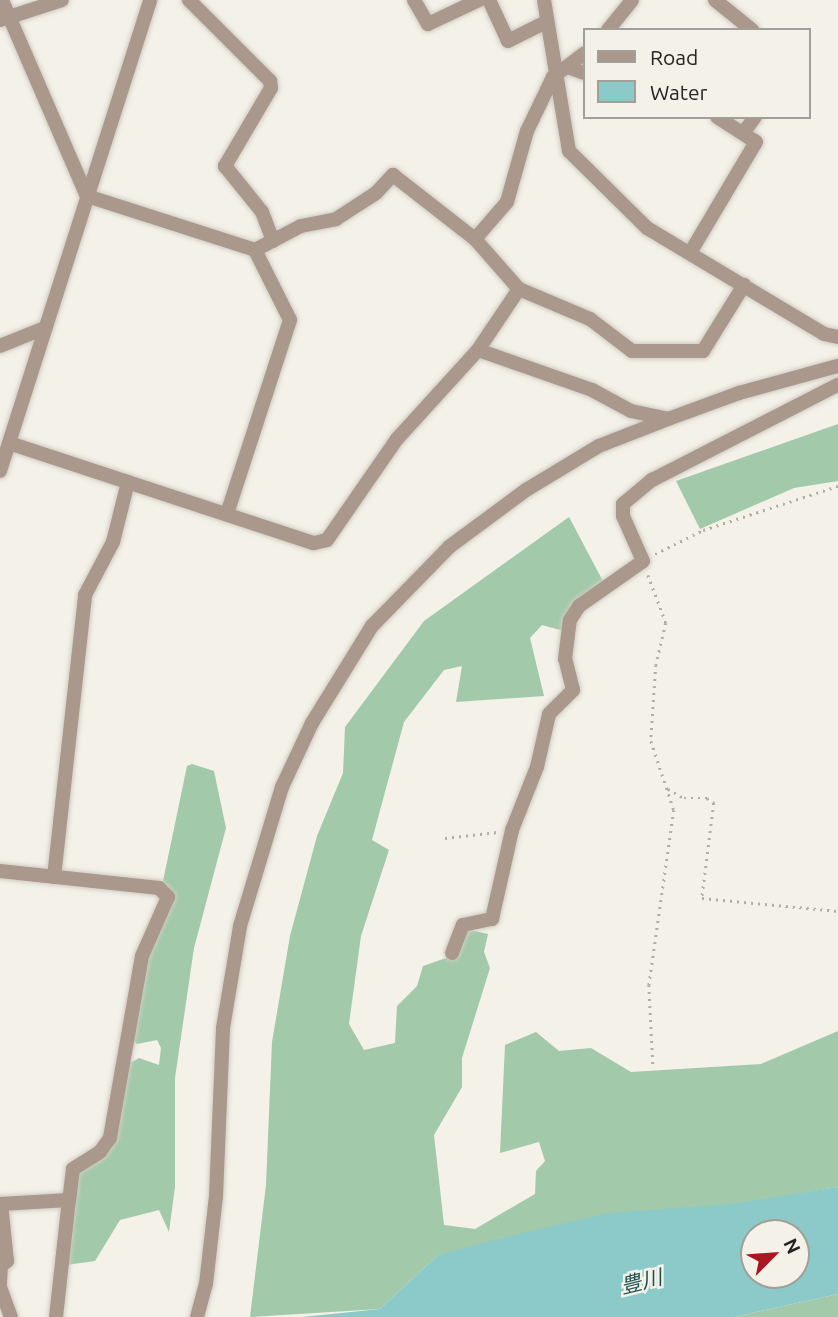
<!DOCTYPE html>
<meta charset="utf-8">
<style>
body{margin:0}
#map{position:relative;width:838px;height:1317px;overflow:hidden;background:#f4f1e8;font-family:Ubuntu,"Noto Sans JP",sans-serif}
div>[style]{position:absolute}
.forest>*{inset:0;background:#a2c9a9}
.water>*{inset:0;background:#8cc9c9}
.path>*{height:2.5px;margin-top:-1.25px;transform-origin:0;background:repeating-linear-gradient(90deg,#b1aea7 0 2px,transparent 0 7px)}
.roads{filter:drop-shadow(0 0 2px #cfccc4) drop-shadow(0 0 2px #cfccc4)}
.street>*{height:14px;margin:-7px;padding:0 7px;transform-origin:7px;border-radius:7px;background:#ab988c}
span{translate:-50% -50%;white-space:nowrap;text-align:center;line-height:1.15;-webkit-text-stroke:5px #f4f1e8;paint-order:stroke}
.water-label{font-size:21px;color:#1c5152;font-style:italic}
.legend{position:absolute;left:583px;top:28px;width:228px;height:91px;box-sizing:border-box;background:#f4f1e8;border:2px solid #a19f98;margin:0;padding:9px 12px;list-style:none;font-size:21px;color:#252421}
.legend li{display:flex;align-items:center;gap:14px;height:35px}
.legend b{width:35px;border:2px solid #a19f98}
.north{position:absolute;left:740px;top:1219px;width:70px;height:70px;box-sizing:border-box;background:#f4f1e8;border:2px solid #a19f98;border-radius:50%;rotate:65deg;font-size:19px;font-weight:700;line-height:28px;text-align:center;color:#252421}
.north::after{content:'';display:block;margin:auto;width:24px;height:32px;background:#aa1621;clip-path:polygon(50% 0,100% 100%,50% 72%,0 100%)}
</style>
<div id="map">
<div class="forest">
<div style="clip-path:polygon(838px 424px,838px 481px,794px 488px,700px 529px,676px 481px)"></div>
<div style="clip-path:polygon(569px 517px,605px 585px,588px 591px,569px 610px,564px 631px,542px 625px,530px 638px,544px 696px,456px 702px,462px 666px,444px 670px,404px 722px,372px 840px,389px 850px,361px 936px,349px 1024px,364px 1050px,395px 1043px,397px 1006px,417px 986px,423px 966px,449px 957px,466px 929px,488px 934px,484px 952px,490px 968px,462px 1058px,462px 1087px,434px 1135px,444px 1225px,475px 1229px,535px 1194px,536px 1171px,545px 1161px,539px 1142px,500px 1153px,505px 1045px,536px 1032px,559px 1051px,591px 1048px,631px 1072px,761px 1064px,838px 1031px,838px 1187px,438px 1255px,380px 1309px,250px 1317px,266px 1185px,272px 1042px,290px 936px,317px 836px,343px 773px,345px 727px,424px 621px)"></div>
<div style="clip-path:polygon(192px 764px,214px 771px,226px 828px,194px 948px,175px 1078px,175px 1187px,169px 1232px,159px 1210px,120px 1220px,95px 1261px,66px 1265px,73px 1172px,100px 1156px,125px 1066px,139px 1058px,159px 1065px,161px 1048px,157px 1040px,137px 1044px,132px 1040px,144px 956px,162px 916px,162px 886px,187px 766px)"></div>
<div style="clip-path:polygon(838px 1294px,838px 1317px,734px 1317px)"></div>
</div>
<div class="water">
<div style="clip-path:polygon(evenodd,838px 1187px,838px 1294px,734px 1317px,302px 1317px,380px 1309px,438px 1255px,514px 1235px,609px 1213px,731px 1204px,838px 1187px,754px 1233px,796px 1233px,796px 1275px,754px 1275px,754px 1233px)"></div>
</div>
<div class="path">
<div style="left:655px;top:554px;width:54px;rotate:-26.6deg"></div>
<div style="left:703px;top:530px;width:142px;rotate:-18.1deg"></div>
<div style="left:648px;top:575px;width:51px;rotate:69.4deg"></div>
<div style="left:666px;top:623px;width:43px;rotate:103.4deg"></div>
<div style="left:656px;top:665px;width:76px;rotate:93.8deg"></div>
<div style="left:651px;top:741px;width:73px;rotate:71.6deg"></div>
<div style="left:674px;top:810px;width:177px;rotate:98.1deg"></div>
<div style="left:649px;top:985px;width:79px;rotate:87.1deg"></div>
<div style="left:668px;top:789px;width:18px;rotate:29deg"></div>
<div style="left:684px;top:798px;width:23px"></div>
<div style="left:707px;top:798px;width:9px;rotate:36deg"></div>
<div style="left:714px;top:803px;width:96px;rotate:97.2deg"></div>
<div style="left:702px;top:898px;width:137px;rotate:5.5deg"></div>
<div style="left:445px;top:838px;width:53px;rotate:-6.5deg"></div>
</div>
<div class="roads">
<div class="street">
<div style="left:2px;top:0;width:214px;rotate:66.6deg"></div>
<div style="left:87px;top:196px;width:176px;rotate:17.8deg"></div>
<div style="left:255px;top:250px;width:78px;rotate:63.4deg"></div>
<div style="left:290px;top:320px;width:204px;rotate:108deg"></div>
<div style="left:189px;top:0;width:115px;rotate:45deg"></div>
<div style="left:270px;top:81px;width:7px;rotate:82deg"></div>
<div style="left:271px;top:88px;width:91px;rotate:120.5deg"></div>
<div style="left:225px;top:166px;width:59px;rotate:51.2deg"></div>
<div style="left:262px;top:212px;width:31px;rotate:69deg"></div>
<div style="left:414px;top:0;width:28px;rotate:60deg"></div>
<div style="left:428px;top:24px;width:56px;rotate:-25.2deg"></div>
<div style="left:489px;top:0;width:45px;rotate:65.1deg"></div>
<div style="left:508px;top:41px;width:42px;rotate:-26.6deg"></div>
<div style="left:544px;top:0;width:153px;rotate:80.6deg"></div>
<div style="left:569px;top:151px;width:110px;rotate:44.6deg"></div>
<div style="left:647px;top:228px;width:206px;rotate:30.9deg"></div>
<div style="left:824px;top:334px;width:14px;rotate:12deg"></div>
<div style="left:715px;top:0;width:48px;rotate:39deg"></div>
<div style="left:0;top:20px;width:65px;rotate:-17.9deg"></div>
<div style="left:608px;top:30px;width:38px;rotate:-51deg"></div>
<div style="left:567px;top:67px;width:18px;rotate:19deg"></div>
<div style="left:744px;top:132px;width:19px;rotate:-54deg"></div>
<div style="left:475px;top:239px;width:49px;rotate:-49.1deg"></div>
<div style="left:507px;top:202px;width:74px;rotate:-74.3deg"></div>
<div style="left:527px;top:131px;width:60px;rotate:-64.3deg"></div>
<div style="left:553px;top:77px;width:39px;rotate:-37deg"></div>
<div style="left:255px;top:250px;width:52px;rotate:-27.6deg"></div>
<div style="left:301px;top:226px;width:36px;rotate:-11deg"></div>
<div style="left:336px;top:219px;width:48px;rotate:-33deg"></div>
<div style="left:376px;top:193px;width:25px;rotate:-47deg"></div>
<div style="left:393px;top:175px;width:104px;rotate:38deg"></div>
<div style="left:475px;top:239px;width:67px;rotate:48.7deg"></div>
<div style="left:519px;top:289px;width:77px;rotate:22.9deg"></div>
<div style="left:590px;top:319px;width:53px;rotate:37.3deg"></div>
<div style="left:632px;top:351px;width:71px"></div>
<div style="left:703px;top:351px;width:78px;rotate:-58.2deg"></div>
<div style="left:690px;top:253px;width:129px;rotate:-59.3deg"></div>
<div style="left:756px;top:142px;width:46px;rotate:-147.3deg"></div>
<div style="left:0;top:346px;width:48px;rotate:-21.8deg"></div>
<div style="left:478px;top:350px;width:121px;rotate:19.3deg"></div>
<div style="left:592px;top:390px;width:44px;rotate:28.3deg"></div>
<div style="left:631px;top:411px;width:38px;rotate:12deg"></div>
<div style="left:668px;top:419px;width:76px;rotate:-20.1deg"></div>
<div style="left:739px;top:393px;width:103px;rotate:-15.3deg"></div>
<div style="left:9px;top:443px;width:321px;rotate:18.2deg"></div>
<div style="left:314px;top:543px;width:13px;rotate:-13deg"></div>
<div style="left:327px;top:540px;width:123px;rotate:-55.3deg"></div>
<div style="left:397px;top:439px;width:120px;rotate:-47.7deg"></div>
<div style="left:478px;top:350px;width:73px;rotate:-56.1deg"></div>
<div style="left:0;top:471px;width:494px;rotate:-72.3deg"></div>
<div style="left:0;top:871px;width:160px;rotate:6.1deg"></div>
<div style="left:159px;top:888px;width:13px;rotate:45deg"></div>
<div style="left:168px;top:897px;width:64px;rotate:113.8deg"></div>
<div style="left:142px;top:956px;width:185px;rotate:100deg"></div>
<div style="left:110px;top:1138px;width:17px;rotate:126deg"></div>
<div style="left:100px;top:1152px;width:32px;rotate:148deg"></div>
<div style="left:73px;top:1169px;width:31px;rotate:97deg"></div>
<div style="left:69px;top:1200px;width:69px;rotate:176.7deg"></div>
<div style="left:54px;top:877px;width:284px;rotate:-83.7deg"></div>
<div style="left:85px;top:595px;width:60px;rotate:-62.2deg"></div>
<div style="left:113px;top:542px;width:62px;rotate:-76deg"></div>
<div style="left:452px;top:953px;width:30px;rotate:-69deg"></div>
<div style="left:463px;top:925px;width:30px;rotate:-12deg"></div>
<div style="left:492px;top:919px;width:91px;rotate:-77.3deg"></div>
<div style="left:512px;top:830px;width:68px;rotate:-68.4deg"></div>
<div style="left:537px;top:767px;width:54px;rotate:-77.2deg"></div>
<div style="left:549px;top:714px;width:34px;rotate:-45deg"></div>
<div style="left:573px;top:690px;width:32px;rotate:-104deg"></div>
<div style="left:565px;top:659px;width:39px;rotate:-83deg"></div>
<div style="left:570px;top:620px;width:17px;rotate:-57deg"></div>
<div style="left:579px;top:606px;width:78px;rotate:-35.1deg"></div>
<div style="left:643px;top:561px;width:49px;rotate:-114deg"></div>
<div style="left:623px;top:516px;width:12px;rotate:-90deg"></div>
<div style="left:623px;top:504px;width:38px;rotate:-40deg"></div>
<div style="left:652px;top:480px;width:209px;rotate:-27.1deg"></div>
<div style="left:0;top:1283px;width:17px;rotate:-87deg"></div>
<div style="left:1px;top:1266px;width:8px;rotate:-40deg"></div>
<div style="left:7px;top:1261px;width:57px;rotate:-96deg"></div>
<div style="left:0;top:1287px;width:32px;rotate:70deg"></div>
<div style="left:56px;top:1317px;width:118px;rotate:-83.7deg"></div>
<div style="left:197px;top:1317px;width:34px;rotate:-75deg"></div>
<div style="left:206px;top:1284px;width:89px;rotate:-83.5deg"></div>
<div style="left:216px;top:1196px;width:168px;rotate:-87.6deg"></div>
<div style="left:223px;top:1028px;width:103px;rotate:-80.5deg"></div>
<div style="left:240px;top:926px;width:145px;rotate:-73.2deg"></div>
<div style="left:282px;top:787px;width:71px;rotate:-64.9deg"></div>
<div style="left:312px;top:723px;width:114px;rotate:-58.3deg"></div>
<div style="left:372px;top:626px;width:110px;rotate:-45.7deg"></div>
<div style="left:449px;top:547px;width:96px;rotate:-36.5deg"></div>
<div style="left:526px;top:490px;width:85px;rotate:-31.1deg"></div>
<div style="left:599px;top:446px;width:74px;rotate:-21.4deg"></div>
</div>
</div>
<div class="water-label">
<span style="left:641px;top:1281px;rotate:-14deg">豊川</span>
</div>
<ul class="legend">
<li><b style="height:9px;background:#ab988c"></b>Road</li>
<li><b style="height:19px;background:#8cc9c9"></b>Water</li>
</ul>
<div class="north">N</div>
</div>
